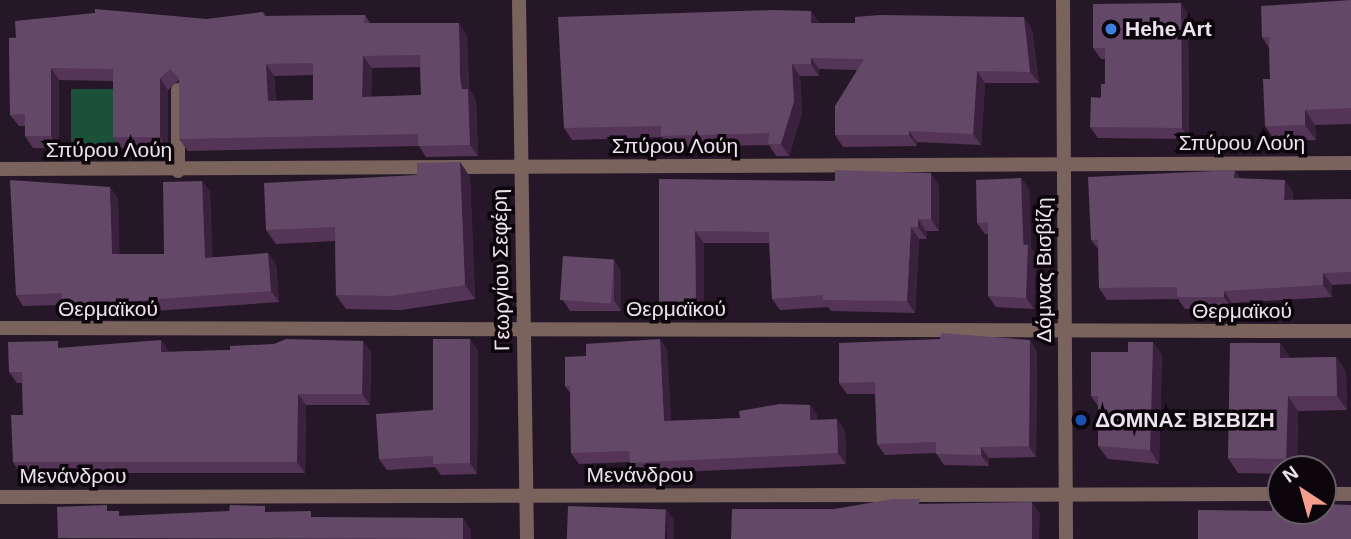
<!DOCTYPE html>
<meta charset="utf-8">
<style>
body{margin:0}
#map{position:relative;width:1351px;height:539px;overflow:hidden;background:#261728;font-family:Helvetica,sans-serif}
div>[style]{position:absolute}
.green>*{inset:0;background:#1a5138;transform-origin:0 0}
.pedestrian>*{height:14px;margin:-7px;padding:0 7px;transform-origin:7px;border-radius:7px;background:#7b635d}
.minor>*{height:14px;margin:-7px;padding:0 7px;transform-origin:7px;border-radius:7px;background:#7b635d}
.wall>*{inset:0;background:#543557}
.shaded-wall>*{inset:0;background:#3a213e}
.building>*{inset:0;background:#644868;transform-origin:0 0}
.dots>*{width:19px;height:19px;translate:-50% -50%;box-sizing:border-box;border:4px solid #0c060c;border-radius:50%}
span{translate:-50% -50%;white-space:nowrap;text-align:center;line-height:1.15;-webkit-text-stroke:7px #0c060c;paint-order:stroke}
.poi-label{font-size:21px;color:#ede3ee;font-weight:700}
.left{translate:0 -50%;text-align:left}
.street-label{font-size:21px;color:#ede3ee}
.north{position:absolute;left:1267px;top:455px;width:70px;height:70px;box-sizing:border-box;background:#0c060c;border:2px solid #665e66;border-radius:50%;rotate:324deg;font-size:19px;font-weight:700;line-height:28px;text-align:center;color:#ede3ee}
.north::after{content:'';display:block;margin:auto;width:24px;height:32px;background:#f49d8c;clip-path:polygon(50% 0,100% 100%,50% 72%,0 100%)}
</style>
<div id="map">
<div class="green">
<div style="left:71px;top:89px;width:49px;height:70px"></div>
</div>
<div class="pedestrian">
<div style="left:178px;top:171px;width:81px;rotate:-90deg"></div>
</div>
<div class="minor">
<div style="left:519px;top:0;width:539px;rotate:89.15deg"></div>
<div style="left:1063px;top:0;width:539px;rotate:89.68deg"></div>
<div style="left:0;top:169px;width:1351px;rotate:-0.25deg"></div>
<div style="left:0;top:328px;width:1351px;rotate:0.13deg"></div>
<div style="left:1323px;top:494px;width:28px"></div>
<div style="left:0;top:497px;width:1281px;rotate:-0.13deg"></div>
</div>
<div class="wall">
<div style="clip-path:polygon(1351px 0,1351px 124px,1315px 125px,1316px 140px,1275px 141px,1265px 126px,1270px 79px,1269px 48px,1262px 37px)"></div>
<div style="clip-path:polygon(evenodd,263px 12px,266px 16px,365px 15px,370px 23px,467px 35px,469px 89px,476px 100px,478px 156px,426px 157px,419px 146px,188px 151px,179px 139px,179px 80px,168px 90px,168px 149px,121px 148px,113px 137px,113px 81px,59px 80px,59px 148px,33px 148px,25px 136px,25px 126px,19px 126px,10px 115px,9px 38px,207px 19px,263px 12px,420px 67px,421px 95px,371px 97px,372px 68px,420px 67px,263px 12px,313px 75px,313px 100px,276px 101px,274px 76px,313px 75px)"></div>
<div style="clip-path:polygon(1188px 14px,1189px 139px,1098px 138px,1090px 127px,1105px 84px,1105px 59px,1101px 59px,1093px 48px)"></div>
<div style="clip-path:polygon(819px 23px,1032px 29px,1039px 83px,985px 83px,981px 145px,917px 142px,917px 146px,843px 147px,835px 135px,857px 70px,819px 69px,819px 76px,800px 76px,802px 113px,789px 156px,776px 156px,769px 145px,669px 147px,662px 137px,572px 140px,564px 128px)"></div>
<div style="clip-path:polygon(460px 162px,470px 177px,475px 299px,401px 310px,346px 309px,336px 295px,335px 241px,276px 244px,266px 230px,417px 175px)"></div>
<div style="clip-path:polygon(1021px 178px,1029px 189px,1031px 248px,1036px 256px,1034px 309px,996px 307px,988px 296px,988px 234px,985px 234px,977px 223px)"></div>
<div style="clip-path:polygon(659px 179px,939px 185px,939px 231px,926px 231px,927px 239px,919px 239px,915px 313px,831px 311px,828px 307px,780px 310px,772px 299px,769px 243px,704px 243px,704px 314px,668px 314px,659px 302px)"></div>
<div style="clip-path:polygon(1241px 179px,1293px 192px,1293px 200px,1351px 199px,1351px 284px,1332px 285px,1332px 297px,1232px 303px,1232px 309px,1185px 309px,1178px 299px,1107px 300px,1099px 288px,1098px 249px,1091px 240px)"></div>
<div style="clip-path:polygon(202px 181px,210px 192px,212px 257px,276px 264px,279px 302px,70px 317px,62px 305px,23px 306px,16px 295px,118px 198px,119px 254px,164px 254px)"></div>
<div style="clip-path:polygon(614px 260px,621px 271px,621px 311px,570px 311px,563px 300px)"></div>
<div style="clip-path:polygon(660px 339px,667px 350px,671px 421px,740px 418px,810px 405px,817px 415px,817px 420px,845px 430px,846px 464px,637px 474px,630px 462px,579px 464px,571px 453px,570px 393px,565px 386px,586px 356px)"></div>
<div style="clip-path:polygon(363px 341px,371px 352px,370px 405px,306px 405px,305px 473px,20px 473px,13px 462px,23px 415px,22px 383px,17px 383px,9px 372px,63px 348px,169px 352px,230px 350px)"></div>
<div style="clip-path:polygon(1153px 342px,1162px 355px,1159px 464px,1108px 459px,1098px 446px,1098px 406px,1091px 396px,1128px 352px)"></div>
<div style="clip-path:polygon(1280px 343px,1290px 358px,1336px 357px,1346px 372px,1347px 410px,1298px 411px,1297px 469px,1281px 469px,1281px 474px,1238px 473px,1228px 458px)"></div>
<div style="clip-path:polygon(478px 350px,477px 474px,441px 475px,435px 467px,387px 470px,379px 459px,433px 410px)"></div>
<div style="clip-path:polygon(1037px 351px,1036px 457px,989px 458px,989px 466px,944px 465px,936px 453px,885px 455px,877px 444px,875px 394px,847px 394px,839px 383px)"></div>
</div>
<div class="shaded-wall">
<div style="clip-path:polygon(1181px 3px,1188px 14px,1189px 139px,1182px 128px)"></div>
<div style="clip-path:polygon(811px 11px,819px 22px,811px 23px)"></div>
<div style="clip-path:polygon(1024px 17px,1032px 29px,1039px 83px,1030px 72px)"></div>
<div style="clip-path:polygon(459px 23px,467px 35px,469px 89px,476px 100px,478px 156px,470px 145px,460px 77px)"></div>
<div style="clip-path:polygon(363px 56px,372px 68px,371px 109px,362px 97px)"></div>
<div style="clip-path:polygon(811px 58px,819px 69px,819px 76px,811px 64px)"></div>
<div style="clip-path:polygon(266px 64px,274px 76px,276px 113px,268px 101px)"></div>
<div style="clip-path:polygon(792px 64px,800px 76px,802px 113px,789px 156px,781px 144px)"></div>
<div style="clip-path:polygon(51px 68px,59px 80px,59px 148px,51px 136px)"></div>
<div style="clip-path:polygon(977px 71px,985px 83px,981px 145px,973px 134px)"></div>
<div style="clip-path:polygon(160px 78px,168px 90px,168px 149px,160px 137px)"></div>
<div style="clip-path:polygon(1305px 110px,1315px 125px,1316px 140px,1305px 125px)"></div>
<div style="clip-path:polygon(909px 131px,917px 142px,917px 146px,909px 135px)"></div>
<div style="clip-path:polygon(460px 162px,470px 177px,475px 299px,465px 285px)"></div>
<div style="clip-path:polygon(1235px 170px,1243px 182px,1234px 178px)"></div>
<div style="clip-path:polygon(931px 173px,939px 185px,939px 231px,931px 219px)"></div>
<div style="clip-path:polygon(1021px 178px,1029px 189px,1031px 248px,1036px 256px,1034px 309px,1026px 298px)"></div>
<div style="clip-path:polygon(1285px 180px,1293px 192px,1292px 212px,1284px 200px)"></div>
<div style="clip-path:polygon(202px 181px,210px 192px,213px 269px,205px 258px)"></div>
<div style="clip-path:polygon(110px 187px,118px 198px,120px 265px,112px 254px)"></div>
<div style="clip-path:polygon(918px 219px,926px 231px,927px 239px,918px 227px)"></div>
<div style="clip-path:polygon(911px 227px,919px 239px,915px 313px,907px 301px)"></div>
<div style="clip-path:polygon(695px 231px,704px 243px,704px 314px,696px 302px)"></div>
<div style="clip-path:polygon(268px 253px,276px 264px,279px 302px,271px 291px)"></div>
<div style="clip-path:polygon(614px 260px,621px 271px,621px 311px,614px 300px)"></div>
<div style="clip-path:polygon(1323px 273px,1332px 285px,1332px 297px,1323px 285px)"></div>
<div style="clip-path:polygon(1224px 291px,1232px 303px,1232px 309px,1224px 297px)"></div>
<div style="clip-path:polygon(470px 339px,478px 350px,477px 474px,470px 463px)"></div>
<div style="clip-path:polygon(660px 339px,667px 350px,672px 432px,664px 421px)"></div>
<div style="clip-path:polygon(161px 340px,169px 351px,169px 363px,161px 352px)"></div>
<div style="clip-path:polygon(1030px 340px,1037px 351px,1036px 457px,1029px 446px)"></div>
<div style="clip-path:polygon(363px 341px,371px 352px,370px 405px,362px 394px)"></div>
<div style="clip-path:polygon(1153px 342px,1162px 355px,1159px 464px,1150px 450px)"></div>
<div style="clip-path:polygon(1280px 343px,1290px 357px,1290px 372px,1280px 358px)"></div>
<div style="clip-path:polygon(1336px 357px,1346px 372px,1347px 410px,1337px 396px)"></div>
<div style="clip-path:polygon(298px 394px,306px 405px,305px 473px,297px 462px)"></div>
<div style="clip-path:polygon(1288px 396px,1298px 411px,1297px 469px,1293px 469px,1286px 459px)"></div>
<div style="clip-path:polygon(810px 405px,817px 415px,817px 431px,810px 420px)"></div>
<div style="clip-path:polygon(837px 419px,845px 430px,846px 464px,838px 453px)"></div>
<div style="clip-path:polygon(981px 447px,989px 458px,989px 466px,981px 455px)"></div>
<div style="clip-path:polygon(1032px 502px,1040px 513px,1039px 539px,1032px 539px)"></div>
<div style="clip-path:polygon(666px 509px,674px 520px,674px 539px,667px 539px)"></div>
<div style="clip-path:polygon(463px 518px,471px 530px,471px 539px,463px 539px)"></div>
</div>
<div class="building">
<div style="clip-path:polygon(1351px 0,1351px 108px,1305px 110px,1305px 125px,1265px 126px,1263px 79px,1270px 79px,1269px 37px,1262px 37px,1261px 6px)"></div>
<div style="clip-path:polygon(1181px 3px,1182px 128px,1090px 127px,1091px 97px,1101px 98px,1101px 84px,1105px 84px,1105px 48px,1093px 48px,1093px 4px)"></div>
<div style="clip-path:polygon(evenodd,95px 9px,207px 19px,263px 12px,264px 16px,365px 15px,364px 23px,459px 23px,460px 77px,462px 89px,468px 89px,470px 145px,418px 146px,418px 134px,179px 139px,179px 78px,170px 69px,160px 78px,160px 137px,113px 137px,113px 69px,51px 68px,51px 136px,25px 136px,25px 114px,10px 115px,9px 38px,16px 38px,15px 21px,95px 13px,95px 9px,420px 55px,421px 95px,362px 97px,363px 56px,420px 55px,95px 9px,313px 63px,313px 100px,268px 101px,266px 64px,313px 63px)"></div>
<div style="clip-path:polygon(774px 10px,811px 11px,811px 23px,855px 23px,855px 17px,880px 15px,1024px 17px,1030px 72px,977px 71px,973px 134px,909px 131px,909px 135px,835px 135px,835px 106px,864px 59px,811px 58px,811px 64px,792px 64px,794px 102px,781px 144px,768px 144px,769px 133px,661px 136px,661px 126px,564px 128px,558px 17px)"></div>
<div style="clip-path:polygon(460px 162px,465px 285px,391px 296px,336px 295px,335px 227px,266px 230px,264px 183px,417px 175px,417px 163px)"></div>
<div style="clip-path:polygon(835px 170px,931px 173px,931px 219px,918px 219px,918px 227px,911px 227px,907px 301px,823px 300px,823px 295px,772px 299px,769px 232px,695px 231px,696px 302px,659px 302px,659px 179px,835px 181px)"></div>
<div style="clip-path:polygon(1235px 170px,1234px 178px,1285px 180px,1284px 200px,1351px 199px,1351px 272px,1323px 273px,1323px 285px,1224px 291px,1224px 297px,1177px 297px,1177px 287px,1099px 288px,1098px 240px,1091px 240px,1088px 177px)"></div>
<div style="clip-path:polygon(1021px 178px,1023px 245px,1028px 245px,1026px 298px,988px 296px,988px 222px,977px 223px,976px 180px)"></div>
<div style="clip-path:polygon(10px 180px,110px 187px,112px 254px,164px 254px,163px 182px,202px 181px,205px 258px,268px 253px,271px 291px,62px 306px,62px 293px,16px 295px)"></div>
<div style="left:563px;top:256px;width:51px;height:44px;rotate:4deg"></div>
<div style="clip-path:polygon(941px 333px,1030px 340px,1029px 446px,981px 447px,981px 455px,936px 454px,936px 442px,877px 444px,875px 382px,839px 383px,839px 343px,940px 339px)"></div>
<div style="clip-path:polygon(286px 339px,363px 341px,362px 394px,298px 394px,297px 462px,13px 462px,11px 415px,23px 415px,22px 372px,9px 372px,8px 342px,58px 341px,58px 348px,161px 340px,161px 352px,230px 350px,230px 346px,274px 344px)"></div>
<div style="clip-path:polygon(433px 339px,470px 339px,470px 463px,433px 464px,433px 456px,379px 459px,376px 414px,433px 410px)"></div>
<div style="clip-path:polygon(660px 339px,664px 421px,740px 418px,739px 411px,780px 404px,810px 405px,810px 420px,837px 419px,838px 453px,630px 463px,629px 451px,571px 453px,570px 386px,565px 386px,565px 357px,586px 356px,586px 344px)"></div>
<div style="clip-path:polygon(1128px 342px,1153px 342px,1150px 450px,1098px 446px,1098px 396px,1091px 396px,1091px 352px,1128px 352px)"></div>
<div style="clip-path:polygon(1230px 343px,1280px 343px,1280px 358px,1336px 357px,1337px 396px,1288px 396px,1286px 459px,1228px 458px)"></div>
<div style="clip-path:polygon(893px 499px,920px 499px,919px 504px,1032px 502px,1032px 539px,731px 539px,732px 509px,834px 509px)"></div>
<div style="clip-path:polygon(1272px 504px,1281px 504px,1281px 511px,1323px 511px,1323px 504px,1351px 505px,1351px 539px,1198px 539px,1198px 510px,1272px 511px)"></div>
<div style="clip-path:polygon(107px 505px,107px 511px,119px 511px,119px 516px,229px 511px,230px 505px,265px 506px,265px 512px,311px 511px,311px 517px,463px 518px,463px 539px,58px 538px,57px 507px)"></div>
<div style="left:568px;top:506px;width:98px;height:33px;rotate:2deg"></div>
</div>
<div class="dots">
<div style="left:1111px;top:29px;background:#3f7fe0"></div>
<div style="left:1081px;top:420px;background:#1a4fb4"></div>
</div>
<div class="poi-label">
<span class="left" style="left:1125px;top:29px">Hehe Art</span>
<span class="left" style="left:1095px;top:420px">ΔΟΜΝΑΣ ΒΙΣΒΙΖΗ</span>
</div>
<div class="street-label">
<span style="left:1242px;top:143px">Σπύρου Λούη</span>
<span style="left:675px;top:146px">Σπύρου Λούη</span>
<span style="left:109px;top:150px">Σπύρου Λούη</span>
<span style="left:501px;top:270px;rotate:-91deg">Γεωργίου Σεφέρη</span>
<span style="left:1044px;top:270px;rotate:-90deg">Δόμνας Βισβίζη</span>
<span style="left:108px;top:309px">Θερμαϊκού</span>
<span style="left:676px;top:309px">Θερμαϊκού</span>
<span style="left:1242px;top:311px">Θερμαϊκού</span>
<span style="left:640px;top:475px">Μενάνδρου</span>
<span style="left:73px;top:476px">Μενάνδρου</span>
</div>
<div class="north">N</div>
</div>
